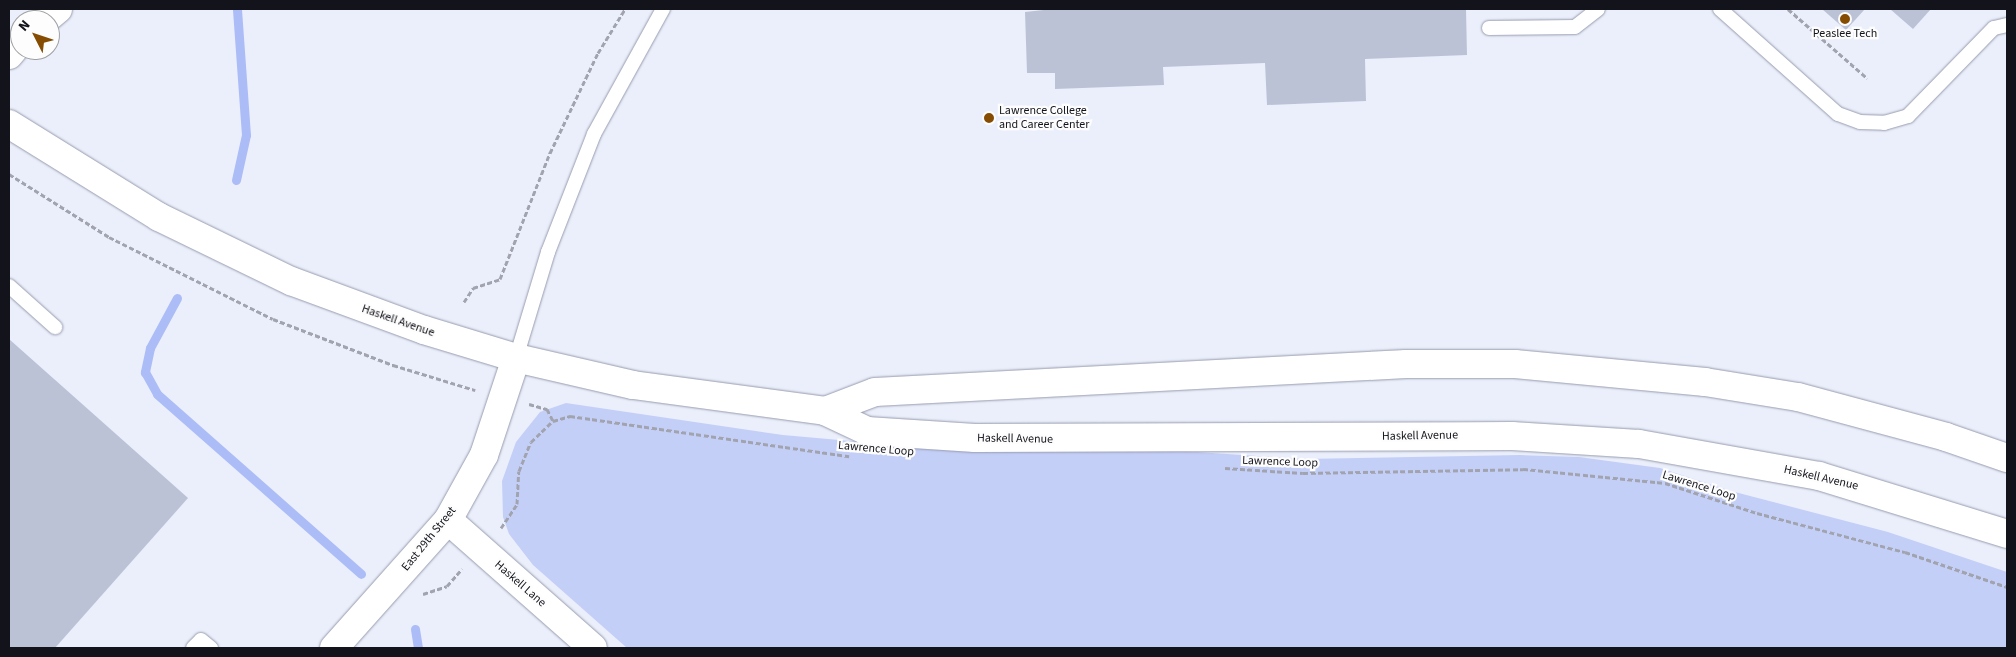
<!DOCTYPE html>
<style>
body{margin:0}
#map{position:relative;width:2016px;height:657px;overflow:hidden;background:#ebeffb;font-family:"Source Sans 3",sans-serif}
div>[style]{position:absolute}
.green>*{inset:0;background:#c4cff8}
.stream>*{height:9px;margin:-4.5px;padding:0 4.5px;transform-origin:4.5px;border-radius:4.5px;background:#acbcf7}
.building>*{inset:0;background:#bcc2d6}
.path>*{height:3px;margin-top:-1.5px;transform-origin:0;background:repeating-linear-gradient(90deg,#a1a4ae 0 5px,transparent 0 7.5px)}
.roads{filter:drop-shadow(0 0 1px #969bae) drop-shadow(0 0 1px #969bae)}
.lane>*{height:14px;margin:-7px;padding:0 7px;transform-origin:7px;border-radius:7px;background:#fff}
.street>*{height:28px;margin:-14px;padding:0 14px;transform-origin:14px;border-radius:14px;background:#fff}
.secondary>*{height:28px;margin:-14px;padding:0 14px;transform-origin:14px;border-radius:14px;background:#fff}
.dots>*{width:14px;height:14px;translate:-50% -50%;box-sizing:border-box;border:2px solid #fdfdfd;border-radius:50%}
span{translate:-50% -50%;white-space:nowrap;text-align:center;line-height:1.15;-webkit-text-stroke:4.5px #fdfdfd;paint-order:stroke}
.poi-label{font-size:12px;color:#13141b}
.left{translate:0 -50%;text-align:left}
.street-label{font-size:12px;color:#13141b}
.frame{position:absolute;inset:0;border:10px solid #13141b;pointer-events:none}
.north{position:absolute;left:10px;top:10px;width:50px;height:50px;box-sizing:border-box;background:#fdfdfd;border:1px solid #9fa0a3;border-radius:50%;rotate:311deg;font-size:14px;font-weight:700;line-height:20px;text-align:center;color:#13141b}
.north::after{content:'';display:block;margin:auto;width:18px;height:22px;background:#864c01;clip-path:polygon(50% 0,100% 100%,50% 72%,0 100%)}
</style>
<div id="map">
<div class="green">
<div style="clip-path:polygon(566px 403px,783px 435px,907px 446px,1152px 449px,1304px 459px,1520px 455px,1579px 457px,1660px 468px,1731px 491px,1888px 532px,2007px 572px,2007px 648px,627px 648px,533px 565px,509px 534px,503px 517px,502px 481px,516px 442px,540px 412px)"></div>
</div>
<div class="stream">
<div style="left:236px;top:180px;width:46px;rotate:-77.5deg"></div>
<div style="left:246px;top:135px;width:126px;rotate:-94.1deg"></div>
<div style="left:177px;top:298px;width:57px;rotate:118.4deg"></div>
<div style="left:150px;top:348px;width:25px;rotate:102deg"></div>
<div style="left:145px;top:372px;width:25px;rotate:61deg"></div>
<div style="left:157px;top:394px;width:272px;rotate:41.4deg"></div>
<div style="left:415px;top:629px;width:19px;rotate:81deg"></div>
</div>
<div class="building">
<div style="clip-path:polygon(1053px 9px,1466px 9px,1467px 55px,1365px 59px,1366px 101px,1267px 105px,1265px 63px,1163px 67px,1164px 85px,1055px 89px,1055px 73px,1027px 73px,1025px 12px)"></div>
<div style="clip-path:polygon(1822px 9px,1865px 9px,1846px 30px)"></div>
<div style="clip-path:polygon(1890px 9px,1931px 9px,1913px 29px)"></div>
<div style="clip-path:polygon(9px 339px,188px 498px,55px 648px,9px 648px)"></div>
</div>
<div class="path">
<div style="left:1788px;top:9px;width:105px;rotate:41.1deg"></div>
<div style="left:9px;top:174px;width:118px;rotate:32.2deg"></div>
<div style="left:109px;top:237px;width:183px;rotate:26.6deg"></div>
<div style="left:273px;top:319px;width:129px;rotate:21deg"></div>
<div style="left:393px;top:365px;width:86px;rotate:17deg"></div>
<div style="left:464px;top:302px;width:17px;rotate:-57deg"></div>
<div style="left:473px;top:288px;width:28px;rotate:-18deg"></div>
<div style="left:500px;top:279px;width:136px;rotate:-68.4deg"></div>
<div style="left:550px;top:153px;width:111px;rotate:-64.4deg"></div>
<div style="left:598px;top:53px;width:52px;rotate:-58.5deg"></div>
<div style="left:529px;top:404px;width:19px;rotate:16deg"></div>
<div style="left:547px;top:409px;width:13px;rotate:63deg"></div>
<div style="left:1225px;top:468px;width:78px;rotate:3.7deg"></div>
<div style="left:1303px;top:473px;width:220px;rotate:-1deg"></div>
<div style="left:1523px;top:469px;width:143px;rotate:5.6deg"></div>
<div style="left:1665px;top:483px;width:97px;rotate:18.1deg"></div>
<div style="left:1757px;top:513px;width:153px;rotate:14.8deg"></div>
<div style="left:1905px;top:552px;width:108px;rotate:18.9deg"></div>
<div style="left:501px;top:528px;width:29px;rotate:-56deg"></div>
<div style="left:517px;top:504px;width:33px;rotate:-87deg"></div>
<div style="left:519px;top:471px;width:31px;rotate:-68deg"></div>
<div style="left:531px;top:442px;width:30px;rotate:-44deg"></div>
<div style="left:553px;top:421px;width:18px;rotate:-16deg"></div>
<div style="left:570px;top:416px;width:282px;rotate:8.2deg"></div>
<div style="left:423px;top:594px;width:25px;rotate:-18deg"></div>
<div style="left:447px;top:586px;width:23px;rotate:-49deg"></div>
</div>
<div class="roads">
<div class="lane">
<div style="left:1720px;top:9px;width:158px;rotate:41.7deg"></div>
<div style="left:1838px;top:114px;width:23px;rotate:20deg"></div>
<div style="left:1860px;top:122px;width:24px;rotate:2deg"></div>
<div style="left:1884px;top:123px;width:25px;rotate:-16deg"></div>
<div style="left:1908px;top:116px;width:123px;rotate:-45.7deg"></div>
<div style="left:1994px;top:28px;width:13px;rotate:-13deg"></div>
<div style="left:1489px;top:28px;width:86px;rotate:-0.7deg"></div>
<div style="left:1575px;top:27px;width:29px;rotate:-38deg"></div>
<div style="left:9px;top:286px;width:62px;rotate:41.7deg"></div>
<div style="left:516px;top:358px;width:111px;rotate:-73.2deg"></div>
<div style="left:548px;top:252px;width:127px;rotate:-68.7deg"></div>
<div style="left:594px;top:134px;width:143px;rotate:-61.1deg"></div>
<div style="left:193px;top:648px;width:11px;rotate:-45deg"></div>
<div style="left:201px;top:640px;width:13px;rotate:39deg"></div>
</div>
<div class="street">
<div style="left:45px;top:20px;width:17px;rotate:-40deg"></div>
<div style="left:9px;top:55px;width:17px;rotate:-50deg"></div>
<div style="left:448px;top:520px;width:193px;rotate:41.4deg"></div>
<div style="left:334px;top:648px;width:171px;rotate:-48.3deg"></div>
<div style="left:448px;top:520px;width:74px;rotate:-61deg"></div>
<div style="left:484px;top:455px;width:102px;rotate:-71.7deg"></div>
</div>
<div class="secondary">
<div style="left:9px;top:124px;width:176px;rotate:31.8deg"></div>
<div style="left:159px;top:217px;width:147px;rotate:25.9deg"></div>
<div style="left:291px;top:281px;width:142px;rotate:20.2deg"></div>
<div style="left:424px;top:330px;width:96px;rotate:16.9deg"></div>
<div style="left:516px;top:358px;width:120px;rotate:13deg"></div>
<div style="left:633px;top:385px;width:194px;rotate:7.7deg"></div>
<div style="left:825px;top:411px;width:47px;rotate:25.5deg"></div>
<div style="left:867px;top:431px;width:108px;rotate:3.7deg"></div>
<div style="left:975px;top:438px;width:537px;rotate:-0.21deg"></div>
<div style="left:1512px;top:436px;width:127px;rotate:3.6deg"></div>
<div style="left:1639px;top:444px;width:183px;rotate:10.1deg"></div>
<div style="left:1819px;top:476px;width:197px;rotate:17.1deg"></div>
<div style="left:825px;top:411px;width:53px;rotate:-20.8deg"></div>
<div style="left:875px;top:392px;width:532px;rotate:-3.02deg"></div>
<div style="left:1406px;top:364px;width:109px"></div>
<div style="left:1515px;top:364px;width:191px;rotate:5.4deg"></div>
<div style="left:1705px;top:382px;width:94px;rotate:9.2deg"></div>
<div style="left:1798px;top:397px;width:153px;rotate:15.1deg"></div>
<div style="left:1946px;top:437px;width:65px;rotate:19deg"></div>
</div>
</div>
<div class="dots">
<div style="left:1845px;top:19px;background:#864c01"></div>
<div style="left:989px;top:118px;background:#864c01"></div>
</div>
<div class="poi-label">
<span style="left:1845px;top:34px">Peaslee Tech</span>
<span class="left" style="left:999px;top:118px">Lawrence College<br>and Career Center</span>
</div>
<div class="street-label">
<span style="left:398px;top:321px;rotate:19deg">Haskell Avenue</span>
<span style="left:1420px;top:436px;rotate:-1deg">Haskell Avenue</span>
<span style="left:1015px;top:439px;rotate:1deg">Haskell Avenue</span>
<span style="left:876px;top:449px;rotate:5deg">Lawrence Loop</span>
<span style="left:1280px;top:462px;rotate:2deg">Lawrence Loop</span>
<span style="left:1821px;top:478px;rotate:13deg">Haskell Avenue</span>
<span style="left:1699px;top:486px;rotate:17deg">Lawrence Loop</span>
<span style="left:429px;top:539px;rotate:-51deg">East 29th Street</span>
<span style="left:520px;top:584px;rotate:41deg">Haskell Lane</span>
</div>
<div class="frame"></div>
<div class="north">N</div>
</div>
